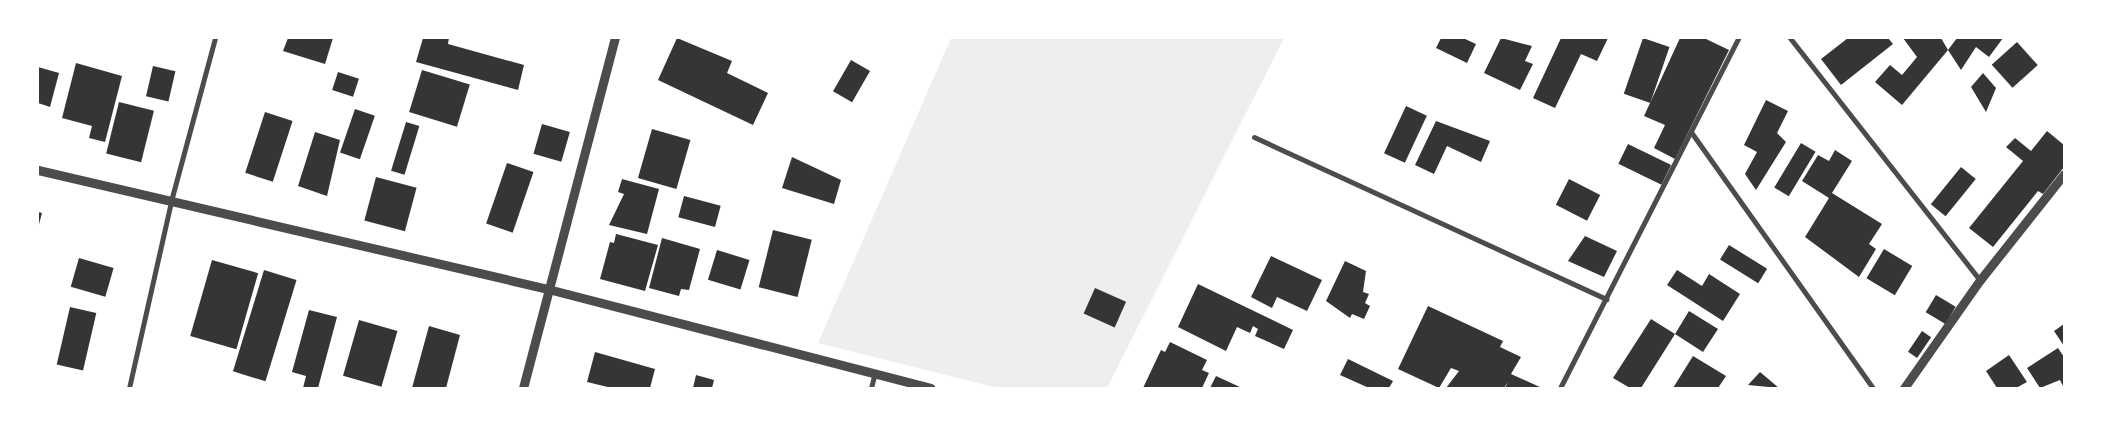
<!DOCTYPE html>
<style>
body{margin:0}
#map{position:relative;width:2102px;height:426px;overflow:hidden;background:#fff;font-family:Poppins,sans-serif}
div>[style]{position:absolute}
.green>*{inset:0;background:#eee}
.building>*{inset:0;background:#353535;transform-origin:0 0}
.minor>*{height:5px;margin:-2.5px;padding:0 2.5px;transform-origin:2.5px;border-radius:2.5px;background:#4c4c4c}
.tertiary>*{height:9px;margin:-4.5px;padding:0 4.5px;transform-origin:4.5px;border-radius:4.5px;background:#4c4c4c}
span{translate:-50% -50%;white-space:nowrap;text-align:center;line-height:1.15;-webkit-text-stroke:5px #fff;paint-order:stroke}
.frame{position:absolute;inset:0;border:39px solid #fff;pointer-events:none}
</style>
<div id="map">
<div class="green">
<div style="clip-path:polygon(951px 38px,1284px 38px,1107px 388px,998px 388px,818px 343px)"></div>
</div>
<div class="building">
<div style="clip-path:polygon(288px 38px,333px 38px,325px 64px,283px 51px)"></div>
<div style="clip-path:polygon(423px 38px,449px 38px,448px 44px,524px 65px,518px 90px,416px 62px)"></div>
<div style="clip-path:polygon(677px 38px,732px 61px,727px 73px,768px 93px,753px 125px,658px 80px)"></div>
<div style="clip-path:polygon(1441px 38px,1463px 38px,1476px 44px,1467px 63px,1436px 48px)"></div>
<div style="clip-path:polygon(1501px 38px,1532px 46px,1525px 61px,1533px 64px,1520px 90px,1484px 73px)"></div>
<div style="clip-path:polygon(1561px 38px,1608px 38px,1597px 61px,1581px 54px,1555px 108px,1533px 98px)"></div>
<div style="left:1643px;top:38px;width:28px;height:59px;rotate:19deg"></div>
<div style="clip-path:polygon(1680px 38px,1704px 38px,1729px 50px,1675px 159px,1654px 148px,1665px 125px,1644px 116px)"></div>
<div style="clip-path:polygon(1848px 38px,1888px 38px,1893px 44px,1841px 85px,1821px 59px)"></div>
<div style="clip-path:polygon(1903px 38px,1941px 38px,1948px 50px,1902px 105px,1875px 82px,1890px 65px,1902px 75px,1917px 57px)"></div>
<div style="clip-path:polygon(1957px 38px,2003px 38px,1989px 57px,1976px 47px,1961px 70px,1948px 50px)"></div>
<div style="left:2017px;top:42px;width:31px;height:34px;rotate:48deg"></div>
<div style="left:851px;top:60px;width:22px;height:36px;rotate:30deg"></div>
<div style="clip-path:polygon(76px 63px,122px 76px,105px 142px,89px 138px,92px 126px,62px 118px)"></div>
<div style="left:153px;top:66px;width:23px;height:31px;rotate:13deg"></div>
<div style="clip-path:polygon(38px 67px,59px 73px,50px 107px,38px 103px)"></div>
<div style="left:422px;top:70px;width:50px;height:44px;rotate:17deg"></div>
<div style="left:338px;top:72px;width:22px;height:19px;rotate:18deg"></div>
<div style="clip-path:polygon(1983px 73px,1996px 88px,1986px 112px,1971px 87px)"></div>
<div style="clip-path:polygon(1766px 100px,1788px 111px,1777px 133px,1786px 142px,1756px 190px,1745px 174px,1757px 152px,1744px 145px)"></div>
<div style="left:119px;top:102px;width:36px;height:53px;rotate:14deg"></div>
<div style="left:1406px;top:106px;width:23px;height:52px;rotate:25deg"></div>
<div style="left:355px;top:109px;width:21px;height:46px;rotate:19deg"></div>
<div style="left:265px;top:112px;width:29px;height:64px;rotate:18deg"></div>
<div style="clip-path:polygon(1436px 121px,1490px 141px,1481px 162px,1447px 146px,1434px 174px,1415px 165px)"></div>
<div style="left:406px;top:122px;width:14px;height:51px;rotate:17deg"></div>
<div style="left:542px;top:124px;width:29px;height:31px;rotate:16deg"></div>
<div style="left:652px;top:129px;width:40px;height:51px;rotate:16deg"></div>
<div style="clip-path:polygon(2047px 131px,2064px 145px,2064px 167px,2043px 194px,2038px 191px,1993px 247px,1969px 228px,2023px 161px,2006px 147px,2015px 138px,2031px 151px)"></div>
<div style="clip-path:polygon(315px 132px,340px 140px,327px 196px,298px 186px)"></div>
<div style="left:1801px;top:143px;width:17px;height:52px;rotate:31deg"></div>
<div style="left:1628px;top:144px;width:48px;height:22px;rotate:26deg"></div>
<div style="clip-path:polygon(1835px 150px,1852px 161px,1832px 193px,1882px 224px,1869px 244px,1876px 249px,1859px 277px,1805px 237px,1829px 198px,1802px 181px,1818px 155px,1829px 161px)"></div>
<div style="clip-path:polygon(792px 157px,841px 180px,834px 204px,782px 188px)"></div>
<div style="left:507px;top:163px;width:28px;height:64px;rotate:19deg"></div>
<div style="left:1961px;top:167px;width:19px;height:48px;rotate:39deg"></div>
<div style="left:376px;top:177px;width:42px;height:45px;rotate:15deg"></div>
<div style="clip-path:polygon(622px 179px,659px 189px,647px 234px,609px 225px,624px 194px,618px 192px)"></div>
<div style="left:1569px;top:179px;width:35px;height:29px;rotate:27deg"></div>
<div style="left:684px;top:196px;width:38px;height:22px;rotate:15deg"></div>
<div style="clip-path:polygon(38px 212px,42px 213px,38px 228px)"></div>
<div style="left:773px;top:230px;width:40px;height:59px;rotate:14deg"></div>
<div style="clip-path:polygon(616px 234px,658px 245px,645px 291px,600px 279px,610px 242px,614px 243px)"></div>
<div style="clip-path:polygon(1585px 236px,1617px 251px,1604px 277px,1568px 261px)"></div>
<div style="clip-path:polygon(662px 238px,700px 249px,689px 290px,681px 289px,679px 296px,649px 288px)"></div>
<div style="left:1729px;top:245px;width:45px;height:17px;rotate:32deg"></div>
<div style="left:1884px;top:249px;width:33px;height:34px;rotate:31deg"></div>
<div style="left:717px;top:250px;width:34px;height:31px;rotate:17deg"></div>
<div style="clip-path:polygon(1271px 256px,1322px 280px,1307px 311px,1277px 297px,1272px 308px,1251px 297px)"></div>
<div style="left:79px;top:258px;width:36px;height:30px;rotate:16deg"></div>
<div style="left:212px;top:260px;width:48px;height:79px;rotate:16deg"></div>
<div style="clip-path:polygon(1345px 261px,1366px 271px,1363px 292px,1369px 294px,1365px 303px,1370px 306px,1364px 319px,1352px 314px,1350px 318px,1326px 301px)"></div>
<div style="left:264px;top:270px;width:34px;height:106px;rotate:17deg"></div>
<div style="clip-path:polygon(1677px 270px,1702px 286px,1709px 274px,1740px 294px,1723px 321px,1667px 285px)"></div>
<div style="clip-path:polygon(1198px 284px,1293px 330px,1284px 349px,1255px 336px,1258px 329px,1253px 326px,1250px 333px,1237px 327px,1226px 351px,1178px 327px)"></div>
<div style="left:1095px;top:288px;width:34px;height:28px;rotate:24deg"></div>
<div style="left:1936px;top:295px;width:23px;height:20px;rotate:31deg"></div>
<div style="clip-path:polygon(1428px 306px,1503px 341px,1500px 347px,1521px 357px,1511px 374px,1542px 388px,1505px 388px,1508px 382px,1504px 388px,1446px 388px,1459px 371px,1451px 368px,1439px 388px,1398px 369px)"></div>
<div style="left:70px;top:307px;width:27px;height:59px;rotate:13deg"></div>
<div style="clip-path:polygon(309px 310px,337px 317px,318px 388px,303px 388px,306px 376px,292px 372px)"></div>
<div style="clip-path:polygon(1689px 311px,1718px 329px,1703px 352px,1675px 334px,1641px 388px,1630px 388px,1613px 378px,1651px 319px,1675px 334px)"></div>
<div style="left:359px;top:320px;width:40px;height:58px;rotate:16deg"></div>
<div style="clip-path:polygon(2064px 324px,2064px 346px,2054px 331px)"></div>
<div style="clip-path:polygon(429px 326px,460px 335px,446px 388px,412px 388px)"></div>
<div style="left:1922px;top:331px;width:11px;height:25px;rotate:34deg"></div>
<div style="clip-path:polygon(1170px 342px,1207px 360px,1202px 370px,1209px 373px,1202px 388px,1143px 388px,1161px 350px,1165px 352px)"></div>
<div style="clip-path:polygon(2058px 348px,2064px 357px,2064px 388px,2060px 380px,2040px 388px,2027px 368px)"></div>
<div style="clip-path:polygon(595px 352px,655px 369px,650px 388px,612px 388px,587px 382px)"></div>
<div style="clip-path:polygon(2009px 355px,2027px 382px,2016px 388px,1997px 388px,1986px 371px)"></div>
<div style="clip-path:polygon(1693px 356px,1726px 376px,1718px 388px,1673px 388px)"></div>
<div style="clip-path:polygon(1348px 359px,1393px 381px,1389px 388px,1369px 388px,1340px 375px)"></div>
<div style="clip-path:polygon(1760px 372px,1779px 388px,1748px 385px)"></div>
<div style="clip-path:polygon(696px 375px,714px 380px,712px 388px,693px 388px)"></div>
<div style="clip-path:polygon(1216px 376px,1242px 388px,1210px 388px)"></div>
</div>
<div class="minor">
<div style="left:1790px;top:38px;width:308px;rotate:51.9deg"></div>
<div style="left:1691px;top:132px;width:314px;rotate:54.6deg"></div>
<div style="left:1254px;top:137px;width:388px;rotate:24.7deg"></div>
<div style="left:129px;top:388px;width:192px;rotate:-77.3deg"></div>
<div style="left:171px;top:201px;width:169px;rotate:-74.9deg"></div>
<div style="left:871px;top:388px;width:16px;rotate:-76deg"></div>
<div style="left:1560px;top:388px;width:393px;rotate:-63deg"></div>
</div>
<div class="tertiary">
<div style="left:38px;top:170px;width:524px;rotate:13.13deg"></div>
<div style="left:548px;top:289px;width:395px;rotate:14.5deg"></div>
<div style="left:523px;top:388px;width:362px;rotate:-75.3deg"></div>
<div style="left:1904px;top:388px;width:132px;rotate:-54.9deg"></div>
<div style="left:1980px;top:280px;width:135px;rotate:-51.6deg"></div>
</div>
<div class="frame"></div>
</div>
